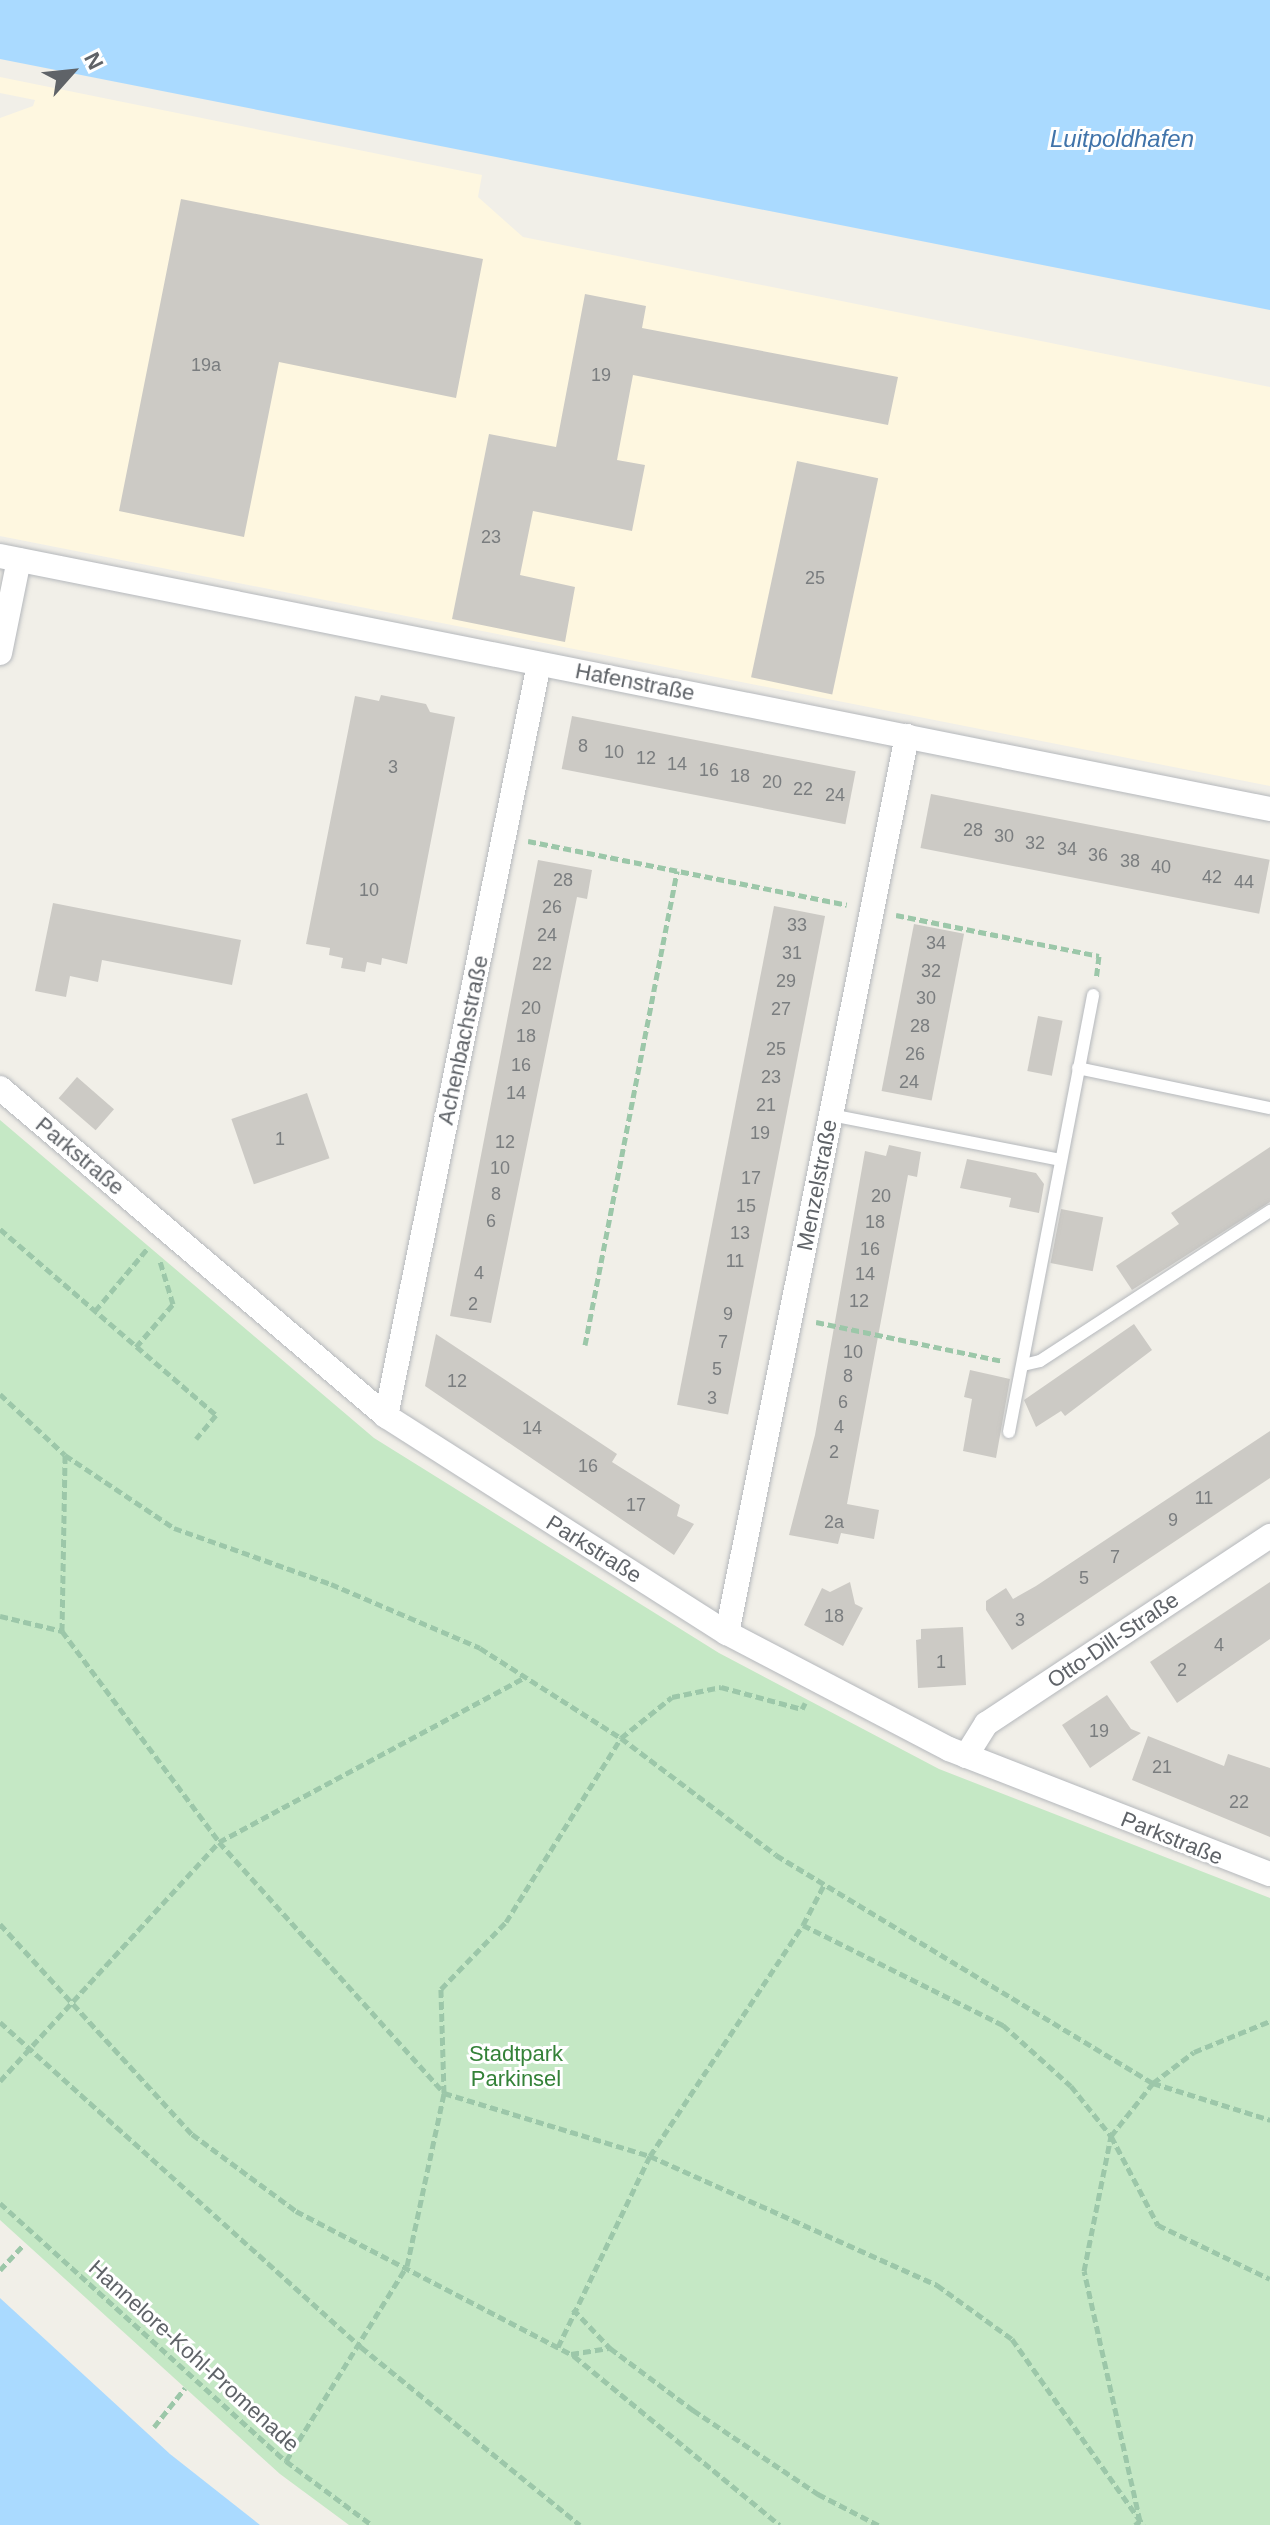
<!DOCTYPE html>
<meta charset="utf-8">
<style>
body{margin:0}
#map{position:relative;width:1270px;height:2525px;overflow:hidden;background:#f1efe8;font-family:Arial,sans-serif}
div>[style]{position:absolute}
.commercial>*{inset:0;background:#fef7e0}
.green>*{inset:0;background:#c5e8c5}
.water>*{inset:0;background:#aadaff}
.building>*{inset:0;background:#cccac5;transform-origin:0 0}
.path>*{height:5px;margin-top:-2.5px;transform-origin:0;background:repeating-linear-gradient(90deg,#9cc7a9 0 8px,transparent 0 12px)}
.roads{filter:drop-shadow(0 0 2px #b5b8bc) drop-shadow(0 0 2px #b5b8bc)}
.service>*{height:12px;margin:-6px;padding:0 6px;transform-origin:6px;border-radius:6px;background:#fff}
.minor>*{height:24px;margin:-12px;padding:0 12px;transform-origin:12px;border-radius:12px;background:#fff}
span{translate:-50% -50%;white-space:nowrap;text-align:center;line-height:1.15;-webkit-text-stroke:6px #fff;paint-order:stroke}
.number-label{font-size:18px;color:#7a7d7f}
.number-label span{-webkit-text-stroke-width:0}
.street-label{font-size:22px;color:#5f6368}
.park-label{font-size:22px;color:#348238}
.water-label{font-size:24px;color:#4174aa;font-style:italic}
.north{position:absolute;left:32px;top:32px;width:80px;height:80px;-webkit-text-stroke:6px #fff;paint-order:stroke;rotate:63deg;font-size:22px;font-weight:700;line-height:32px;text-align:center;color:#5f6368}
.north::after{content:'';display:block;margin:auto;width:28px;height:36px;background:#5f6368;clip-path:polygon(50% 0,100% 100%,50% 72%,0 100%)}
</style>
<div id="map">
<div class="commercial">
<div style="clip-path:polygon(0 77px,482px 175px,478px 197px,523px 237px,1270px 387px,1270px 786px,0 536px,0 118px,33px 106px,35px 100px,0 93px)"></div>
</div>
<div class="green">
<div style="clip-path:polygon(0 1120px,374px 1438px,719px 1653px,939px 1769px,1270px 1898px,1270px 2525px,349px 2525px,280px 2474px,0 2220px)"></div>
</div>
<div class="water">
<div style="clip-path:polygon(0 0,1270px 0,1270px 310px,0 59px)"></div>
<div style="clip-path:polygon(0 2298px,170px 2454px,260px 2525px,0 2525px)"></div>
</div>
<div class="building">
<div style="clip-path:polygon(181px 199px,483px 259px,456px 398px,279px 362px,244px 537px,119px 511px)"></div>
<div style="clip-path:polygon(585px 294px,646px 306px,642px 328px,898px 377px,888px 425px,633px 375px,617px 460px,645px 465px,632px 531px,533px 511px,520px 575px,575px 587px,565px 642px,452px 619px,489px 434px,556px 447px)"></div>
<div style="left:797px;top:461px;width:83px;height:221px;rotate:12deg"></div>
<div style="clip-path:polygon(381px 695px,426px 704px,430px 712px,455px 717px,407px 964px,382px 958px,381px 965px,367px 962px,365px 972px,341px 968px,343px 958px,329px 955px,330px 948px,306px 944px,355px 696px,379px 701px)"></div>
<div style="left:572px;top:716px;width:289px;height:54px;rotate:11deg"></div>
<div style="left:931px;top:794px;width:345px;height:55px;rotate:11deg"></div>
<div style="clip-path:polygon(538px 860px,592px 870px,587px 899px,577px 897px,491px 1323px,450px 1316px)"></div>
<div style="clip-path:polygon(53px 903px,241px 940px,232px 985px,102px 960px,98px 982px,70px 976px,66px 997px,35px 991px)"></div>
<div style="left:774px;top:906px;width:52px;height:508px;rotate:11deg"></div>
<div style="left:914px;top:924px;width:51px;height:170px;rotate:11deg"></div>
<div style="left:1038px;top:1016px;width:25px;height:56px;rotate:11deg"></div>
<div style="left:77px;top:1077px;width:49px;height:28px;rotate:41deg"></div>
<div style="left:307px;top:1093px;width:69px;height:80px;rotate:71deg"></div>
<div style="clip-path:polygon(889px 1145px,921px 1152px,917px 1177px,908px 1175px,847px 1504px,879px 1510px,874px 1539px,841px 1533px,838px 1544px,789px 1535px,815px 1435px,865px 1151px,886px 1156px)"></div>
<div style="clip-path:polygon(1270px 1147px,1270px 1202px,1132px 1290px,1116px 1266px,1179px 1224px,1171px 1213px)"></div>
<div style="clip-path:polygon(967px 1159px,1036px 1173px,1044px 1184px,1039px 1213px,1009px 1207px,1011px 1198px,960px 1188px)"></div>
<div style="left:1061px;top:1209px;width:43px;height:55px;rotate:11deg"></div>
<div style="clip-path:polygon(1134px 1324px,1152px 1350px,1065px 1416px,1061px 1411px,1036px 1427px,1024px 1400px)"></div>
<div style="clip-path:polygon(436px 1334px,617px 1454px,612px 1462px,680px 1505px,677px 1516px,694px 1524px,674px 1555px,425px 1386px)"></div>
<div style="clip-path:polygon(970px 1370px,1010px 1379px,996px 1458px,963px 1451px,972px 1399px,964px 1397px)"></div>
<div style="clip-path:polygon(1270px 1431px,1270px 1478px,1012px 1650px,986px 1610px,986px 1601px,1006px 1588px,1013px 1599px,1036px 1586px)"></div>
<div style="clip-path:polygon(850px 1582px,855px 1604px,863px 1608px,843px 1646px,804px 1625px,822px 1588px,830px 1592px)"></div>
<div style="clip-path:polygon(1270px 1582px,1270px 1639px,1177px 1703px,1150px 1662px)"></div>
<div style="clip-path:polygon(963px 1627px,966px 1685px,918px 1688px,916px 1640px,921px 1639px,921px 1629px)"></div>
<div style="clip-path:polygon(1107px 1695px,1131px 1729px,1141px 1733px,1090px 1768px,1062px 1725px)"></div>
<div style="clip-path:polygon(1148px 1736px,1224px 1766px,1228px 1754px,1270px 1768px,1270px 1837px,1132px 1780px)"></div>
</div>
<div class="path">
<div style="left:528px;top:841px;width:325px;rotate:11.3deg"></div>
<div style="left:896px;top:915px;width:207px;rotate:11.4deg"></div>
<div style="left:1099px;top:956px;width:23px;rotate:97deg"></div>
<div style="left:0;top:1229px;width:285px;rotate:40.7deg"></div>
<div style="left:216px;top:1415px;width:31px;rotate:130deg"></div>
<div style="left:95px;top:1311px;width:81px;rotate:-50deg"></div>
<div style="left:816px;top:1322px;width:190px;rotate:11.8deg"></div>
<div style="left:585px;top:1345px;width:483px;rotate:-79deg"></div>
<div style="left:136px;top:1347px;width:57px;rotate:-49.3deg"></div>
<div style="left:173px;top:1304px;width:45px;rotate:-106.8deg"></div>
<div style="left:0;top:1394px;width:89px;rotate:43.2deg"></div>
<div style="left:65px;top:1455px;width:131px;rotate:33.8deg"></div>
<div style="left:174px;top:1528px;width:167px;rotate:19.6deg"></div>
<div style="left:331px;top:1584px;width:162px;rotate:23.2deg"></div>
<div style="left:480px;top:1648px;width:167px;rotate:32.6deg"></div>
<div style="left:621px;top:1738px;width:194px;rotate:37deg"></div>
<div style="left:776px;top:1855px;width:441px;rotate:31.2deg"></div>
<div style="left:1153px;top:2083px;width:123px;rotate:17.5deg"></div>
<div style="left:0;top:1616px;width:64px;rotate:13.6deg"></div>
<div style="left:62px;top:1631px;width:263px;rotate:53.3deg"></div>
<div style="left:219px;top:1842px;width:337px;rotate:48.1deg"></div>
<div style="left:444px;top:2093px;width:215px;rotate:17deg"></div>
<div style="left:650px;top:2156px;width:315px;rotate:24.2deg"></div>
<div style="left:937px;top:2285px;width:92px;rotate:35.8deg"></div>
<div style="left:1012px;top:2339px;width:228px;rotate:54.8deg"></div>
<div style="left:62px;top:1631px;width:176px;rotate:-89deg"></div>
<div style="left:0;top:1924px;width:285px;rotate:47.6deg"></div>
<div style="left:192px;top:2134px;width:129px;rotate:36.5deg"></div>
<div style="left:296px;top:2211px;width:314px;rotate:27.5deg"></div>
<div style="left:574px;top:2356px;width:266px;rotate:39.4deg"></div>
<div style="left:803px;top:1925px;width:224px;rotate:26.6deg"></div>
<div style="left:1003px;top:2025px;width:91px;rotate:41.9deg"></div>
<div style="left:1071px;top:2086px;width:64px;rotate:51.3deg"></div>
<div style="left:1111px;top:2136px;width:101px;rotate:62.2deg"></div>
<div style="left:1158px;top:2225px;width:124px;rotate:25.7deg"></div>
<div style="left:0;top:2022px;width:486px;rotate:42deg"></div>
<div style="left:361px;top:2347px;width:282px;rotate:39.1deg"></div>
<div style="left:0;top:2081px;width:324px;rotate:-47.5deg"></div>
<div style="left:219px;top:1842px;width:349px;rotate:-28.3deg"></div>
<div style="left:0;top:2203px;width:385px;rotate:42.1deg"></div>
<div style="left:286px;top:2461px;width:107px;rotate:36.7deg"></div>
<div style="left:0;top:2270px;width:33px;rotate:-47deg"></div>
<div style="left:573px;top:2309px;width:54px;rotate:46.5deg"></div>
<div style="left:610px;top:2348px;width:104px;rotate:36.8deg"></div>
<div style="left:693px;top:2410px;width:151px;rotate:33.9deg"></div>
<div style="left:818px;top:2494px;width:68px;rotate:27.3deg"></div>
<div style="left:558px;top:2347px;width:212px;rotate:-64.3deg"></div>
<div style="left:650px;top:2156px;width:277px;rotate:-56.5deg"></div>
<div style="left:803px;top:1925px;width:45px;rotate:-62.3deg"></div>
<div style="left:571px;top:2354px;width:38px;rotate:-9deg"></div>
<div style="left:154px;top:2427px;width:50px;rotate:-51.5deg"></div>
<div style="left:286px;top:2461px;width:229px;rotate:-58.2deg"></div>
<div style="left:407px;top:2266px;width:177px;rotate:-77.9deg"></div>
<div style="left:444px;top:2093px;width:104px;rotate:-91.7deg"></div>
<div style="left:441px;top:1989px;width:93px;rotate:-45.9deg"></div>
<div style="left:506px;top:1922px;width:217px;rotate:-58deg"></div>
<div style="left:621px;top:1738px;width:65px;rotate:-38.8deg"></div>
<div style="left:672px;top:1697px;width:50px;rotate:-11.5deg"></div>
<div style="left:721px;top:1687px;width:84px;rotate:15.2deg"></div>
<div style="left:802px;top:1709px;width:7px;rotate:-63deg"></div>
<div style="left:1135px;top:2525px;width:6px;rotate:-39deg"></div>
<div style="left:1140px;top:2521px;width:256px;rotate:-102.6deg"></div>
<div style="left:1084px;top:2271px;width:138px;rotate:-78.7deg"></div>
<div style="left:1111px;top:2136px;width:68px;rotate:-51.6deg"></div>
<div style="left:1153px;top:2083px;width:51px;rotate:-37.1deg"></div>
<div style="left:1194px;top:2052px;width:82px;rotate:-22.2deg"></div>
</div>
<div class="roads">
<div class="service">
<div style="left:1078px;top:1068px;width:196px;rotate:11.8deg"></div>
<div style="left:831px;top:1115px;width:234px;rotate:11.1deg"></div>
<div style="left:1023px;top:1365px;width:17px;rotate:-13deg"></div>
<div style="left:1040px;top:1361px;width:275px;rotate:-33.1deg"></div>
<div style="left:1009px;top:1432px;width:445px;rotate:-79.1deg"></div>
</div>
<div class="minor">
<div style="left:0;top:556px;width:1295px;rotate:11.27deg"></div>
<div style="left:0;top:653px;width:95px;rotate:-78.5deg"></div>
<div style="left:0;top:1088px;width:507px;rotate:40.36deg"></div>
<div style="left:386px;top:1416px;width:404px;rotate:32.5deg"></div>
<div style="left:727px;top:1633px;width:250px;rotate:27.6deg"></div>
<div style="left:949px;top:1749px;width:344px;rotate:21.3deg"></div>
<div style="left:386px;top:1416px;width:767px;rotate:-78.5deg"></div>
<div style="left:727px;top:1633px;width:915px;rotate:-78.65deg"></div>
<div style="left:966px;top:1756px;width:38px;rotate:-58deg"></div>
<div style="left:986px;top:1724px;width:341px;rotate:-33.5deg"></div>
</div>
</div>
<div class="number-label">
<span style="left:206px;top:365px">19a</span>
<span style="left:601px;top:375px">19</span>
<span style="left:491px;top:537px">23</span>
<span style="left:815px;top:578px">25</span>
<span style="left:583px;top:746px">8</span>
<span style="left:614px;top:752px">10</span>
<span style="left:646px;top:758px">12</span>
<span style="left:677px;top:764px">14</span>
<span style="left:393px;top:767px">3</span>
<span style="left:709px;top:770px">16</span>
<span style="left:740px;top:776px">18</span>
<span style="left:772px;top:782px">20</span>
<span style="left:803px;top:789px">22</span>
<span style="left:835px;top:795px">24</span>
<span style="left:973px;top:830px">28</span>
<span style="left:1004px;top:836px">30</span>
<span style="left:1035px;top:843px">32</span>
<span style="left:1067px;top:849px">34</span>
<span style="left:1098px;top:855px">36</span>
<span style="left:1130px;top:861px">38</span>
<span style="left:1161px;top:867px">40</span>
<span style="left:1212px;top:877px">42</span>
<span style="left:563px;top:880px">28</span>
<span style="left:1244px;top:882px">44</span>
<span style="left:369px;top:890px">10</span>
<span style="left:552px;top:907px">26</span>
<span style="left:797px;top:925px">33</span>
<span style="left:547px;top:935px">24</span>
<span style="left:936px;top:943px">34</span>
<span style="left:792px;top:953px">31</span>
<span style="left:542px;top:964px">22</span>
<span style="left:931px;top:971px">32</span>
<span style="left:786px;top:981px">29</span>
<span style="left:926px;top:998px">30</span>
<span style="left:531px;top:1008px">20</span>
<span style="left:781px;top:1009px">27</span>
<span style="left:920px;top:1026px">28</span>
<span style="left:526px;top:1036px">18</span>
<span style="left:776px;top:1049px">25</span>
<span style="left:915px;top:1054px">26</span>
<span style="left:521px;top:1065px">16</span>
<span style="left:771px;top:1077px">23</span>
<span style="left:909px;top:1082px">24</span>
<span style="left:516px;top:1093px">14</span>
<span style="left:766px;top:1105px">21</span>
<span style="left:760px;top:1133px">19</span>
<span style="left:280px;top:1139px">1</span>
<span style="left:505px;top:1142px">12</span>
<span style="left:500px;top:1168px">10</span>
<span style="left:751px;top:1178px">17</span>
<span style="left:496px;top:1194px">8</span>
<span style="left:881px;top:1196px">20</span>
<span style="left:746px;top:1206px">15</span>
<span style="left:491px;top:1221px">6</span>
<span style="left:875px;top:1222px">18</span>
<span style="left:740px;top:1233px">13</span>
<span style="left:870px;top:1249px">16</span>
<span style="left:735px;top:1261px">11</span>
<span style="left:479px;top:1273px">4</span>
<span style="left:865px;top:1274px">14</span>
<span style="left:859px;top:1301px">12</span>
<span style="left:473px;top:1304px">2</span>
<span style="left:728px;top:1314px">9</span>
<span style="left:723px;top:1342px">7</span>
<span style="left:853px;top:1352px">10</span>
<span style="left:717px;top:1369px">5</span>
<span style="left:848px;top:1376px">8</span>
<span style="left:457px;top:1381px">12</span>
<span style="left:712px;top:1398px">3</span>
<span style="left:843px;top:1402px">6</span>
<span style="left:839px;top:1427px">4</span>
<span style="left:532px;top:1428px">14</span>
<span style="left:834px;top:1452px">2</span>
<span style="left:588px;top:1466px">16</span>
<span style="left:1204px;top:1498px">11</span>
<span style="left:636px;top:1505px">17</span>
<span style="left:1173px;top:1520px">9</span>
<span style="left:834px;top:1522px">2a</span>
<span style="left:1115px;top:1557px">7</span>
<span style="left:1084px;top:1578px">5</span>
<span style="left:834px;top:1616px">18</span>
<span style="left:1020px;top:1620px">3</span>
<span style="left:1219px;top:1645px">4</span>
<span style="left:941px;top:1662px">1</span>
<span style="left:1182px;top:1670px">2</span>
<span style="left:1099px;top:1731px">19</span>
<span style="left:1162px;top:1767px">21</span>
<span style="left:1239px;top:1802px">22</span>
</div>
<div class="street-label">
<span style="left:635px;top:682px;rotate:11deg">Hafenstraße</span>
<span style="left:463px;top:1040px;rotate:-78deg">Achenbachstraße</span>
<span style="left:80px;top:1156px;rotate:40deg">Parkstraße</span>
<span style="left:817px;top:1185px;rotate:-79deg">Menzelstraße</span>
<span style="left:594px;top:1549px;rotate:32deg">Parkstraße</span>
<span style="left:1113px;top:1640px;rotate:-34deg">Otto-Dill-Straße</span>
<span style="left:1172px;top:1838px;rotate:22deg">Parkstraße</span>
<span style="left:194px;top:2356px;rotate:42deg">Hannelore-Kohl-Promenade</span>
</div>
<div class="park-label">
<span style="left:516px;top:2066px">Stadtpark<br>Parkinsel</span>
</div>
<div class="water-label">
<span style="left:1122px;top:139px">Luitpoldhafen</span>
</div>
<div class="north">N</div>
</div>
